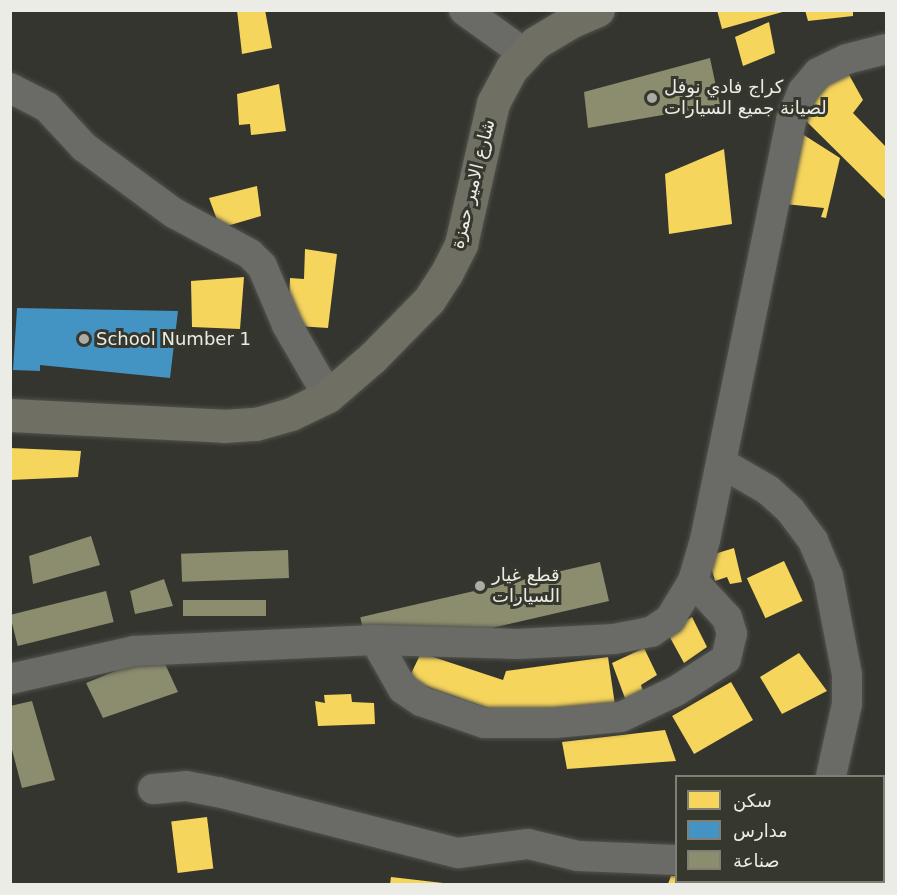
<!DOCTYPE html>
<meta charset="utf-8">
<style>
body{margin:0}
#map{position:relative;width:897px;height:895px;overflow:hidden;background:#34352f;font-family:"DejaVu Sans",Cairo,sans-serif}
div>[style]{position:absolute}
.homes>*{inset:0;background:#f6d55c;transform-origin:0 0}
.schools>*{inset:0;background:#4393c3}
.industry>*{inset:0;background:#8c8c6e;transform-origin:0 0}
.roads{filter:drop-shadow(0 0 2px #52524d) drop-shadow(0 0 2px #52524d)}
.minor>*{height:30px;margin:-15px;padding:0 15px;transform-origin:15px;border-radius:15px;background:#6a6b66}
.major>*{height:33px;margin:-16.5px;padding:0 16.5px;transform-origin:16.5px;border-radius:16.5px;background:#6f6f64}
.dots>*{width:16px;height:16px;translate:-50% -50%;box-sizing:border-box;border:3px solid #36372d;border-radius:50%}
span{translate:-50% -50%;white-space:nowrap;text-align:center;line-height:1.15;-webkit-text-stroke:6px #36372d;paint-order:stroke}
.poi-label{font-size:18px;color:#ecece6}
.left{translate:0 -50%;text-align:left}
.street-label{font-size:18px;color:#ecece6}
.frame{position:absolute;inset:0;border:12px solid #ecece6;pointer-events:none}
.legend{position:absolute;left:675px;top:775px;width:210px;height:108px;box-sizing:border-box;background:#36372d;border:2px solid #7f7f77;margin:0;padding:8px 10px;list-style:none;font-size:18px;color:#ecece6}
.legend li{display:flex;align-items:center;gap:12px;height:30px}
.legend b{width:30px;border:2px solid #7f7f77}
</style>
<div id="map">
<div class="homes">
<div style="clip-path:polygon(237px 10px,265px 10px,272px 48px,242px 54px)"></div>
<div style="clip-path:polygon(717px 10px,786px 10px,786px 11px,722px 29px)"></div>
<div style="clip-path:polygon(805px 10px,853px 10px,853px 16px,808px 21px)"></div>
<div style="clip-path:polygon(769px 22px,775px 53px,743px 66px,735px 37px)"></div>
<div style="clip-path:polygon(848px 73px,863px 100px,853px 113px,886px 147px,886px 200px,800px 115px,808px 91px)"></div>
<div style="clip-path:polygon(279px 84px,286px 131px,251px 135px,250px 124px,239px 125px,237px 94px)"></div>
<div style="clip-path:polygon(796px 130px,840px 158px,826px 218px,821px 217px,824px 208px,785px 204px)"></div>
<div style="clip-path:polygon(724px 149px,732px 224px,669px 234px,665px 174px)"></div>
<div style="clip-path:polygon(257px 186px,261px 216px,220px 228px,209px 198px)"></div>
<div style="clip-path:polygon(305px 249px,337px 254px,328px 328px,297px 326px,289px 301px,290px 278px,304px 279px)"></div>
<div style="clip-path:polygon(244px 277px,240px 329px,192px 327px,191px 281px)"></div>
<div style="clip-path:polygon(10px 448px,81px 451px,78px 477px,10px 480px)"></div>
<div style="clip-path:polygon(734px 548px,742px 582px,730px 584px,727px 577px,715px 581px,708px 556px)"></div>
<div style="left:784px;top:561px;width:44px;height:41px;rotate:65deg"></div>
<div style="clip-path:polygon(692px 617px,707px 647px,684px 663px,667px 632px)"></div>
<div style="clip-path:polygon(644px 648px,657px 675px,641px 685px,643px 691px,626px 701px,612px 663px)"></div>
<div style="clip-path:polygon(421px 653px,503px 680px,506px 671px,608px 657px,615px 705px,502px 713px,408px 680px)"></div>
<div style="clip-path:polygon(799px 653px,827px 691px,782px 714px,760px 677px)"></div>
<div style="left:731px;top:682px;width:44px;height:68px;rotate:60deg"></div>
<div style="clip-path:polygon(351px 694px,352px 702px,374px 703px,375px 724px,318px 726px,315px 701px,325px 703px,324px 695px)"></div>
<div style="clip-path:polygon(665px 730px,676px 761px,567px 769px,562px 742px)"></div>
<div style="left:207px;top:817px;width:52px;height:36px;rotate:83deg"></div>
<div style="clip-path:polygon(671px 876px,676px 876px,676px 882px,706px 882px,705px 884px,668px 884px)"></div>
<div style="clip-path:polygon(391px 877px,443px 883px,443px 884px,390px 884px)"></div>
</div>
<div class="schools">
<div style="clip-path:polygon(17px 308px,178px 311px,170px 378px,40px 365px,40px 371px,13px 370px)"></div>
</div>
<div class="industry">
<div style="clip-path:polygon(710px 58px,720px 105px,588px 128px,584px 92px)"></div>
<div style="clip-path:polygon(91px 536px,100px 565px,33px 584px,29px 556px)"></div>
<div style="left:288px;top:550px;width:28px;height:107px;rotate:88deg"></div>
<div style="left:600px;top:562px;width:40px;height:246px;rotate:77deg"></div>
<div style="clip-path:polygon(164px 579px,173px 606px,135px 614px,130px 591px)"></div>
<div style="left:106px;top:591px;width:32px;height:99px;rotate:76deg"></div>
<div style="left:183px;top:600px;width:83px;height:16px"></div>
<div style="clip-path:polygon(160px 653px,178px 692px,103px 718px,86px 683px)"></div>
<div style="clip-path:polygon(32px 701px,55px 780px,22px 788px,10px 742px,10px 706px)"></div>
</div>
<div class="roads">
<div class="minor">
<div style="left:464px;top:10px;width:75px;rotate:35.8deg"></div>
<div style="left:10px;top:88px;width:42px;rotate:27.2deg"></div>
<div style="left:47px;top:107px;width:54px;rotate:47.2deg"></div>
<div style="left:84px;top:147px;width:112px;rotate:36.3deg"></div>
<div style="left:174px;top:213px;width:86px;rotate:28.3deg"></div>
<div style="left:250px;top:254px;width:17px;rotate:45deg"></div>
<div style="left:262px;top:266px;width:64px;rotate:67deg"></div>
<div style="left:287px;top:325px;width:82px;rotate:60deg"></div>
<div style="left:723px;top:464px;width:52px;rotate:30deg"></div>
<div style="left:768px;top:490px;width:30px;rotate:42deg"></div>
<div style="left:790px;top:510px;width:39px;rotate:53deg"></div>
<div style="left:813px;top:541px;width:38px;rotate:67deg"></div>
<div style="left:828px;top:576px;width:101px;rotate:79.1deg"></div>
<div style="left:847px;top:675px;width:29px;rotate:90deg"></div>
<div style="left:847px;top:704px;width:74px;rotate:102.5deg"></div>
<div style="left:375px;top:640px;width:56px;rotate:60.3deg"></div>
<div style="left:403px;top:689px;width:22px;rotate:34deg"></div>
<div style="left:421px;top:701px;width:67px;rotate:19.2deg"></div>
<div style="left:484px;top:723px;width:71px"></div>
<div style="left:555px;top:723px;width:66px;rotate:-5.2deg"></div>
<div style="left:621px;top:717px;width:61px;rotate:-25.3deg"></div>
<div style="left:676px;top:691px;width:59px;rotate:-32.6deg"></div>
<div style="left:726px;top:659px;width:26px;rotate:-77deg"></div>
<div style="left:732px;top:634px;width:17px;rotate:-107deg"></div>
<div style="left:727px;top:618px;width:50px;rotate:-132.6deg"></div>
<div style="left:10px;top:679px;width:127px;rotate:-12.7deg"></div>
<div style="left:134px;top:651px;width:241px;rotate:-2.6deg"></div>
<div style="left:375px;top:640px;width:142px;rotate:1.6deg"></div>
<div style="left:517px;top:644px;width:97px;rotate:-3deg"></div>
<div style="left:614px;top:639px;width:38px;rotate:-11deg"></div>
<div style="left:651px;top:632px;width:23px;rotate:-34deg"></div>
<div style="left:670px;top:619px;width:44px;rotate:-58.8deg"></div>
<div style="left:693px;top:581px;width:43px;rotate:-73.7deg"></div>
<div style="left:705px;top:540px;width:429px;rotate:-78.4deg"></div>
<div style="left:791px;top:120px;width:31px;rotate:-68deg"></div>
<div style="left:803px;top:91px;width:23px;rotate:-50deg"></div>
<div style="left:818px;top:73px;width:32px;rotate:-26deg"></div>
<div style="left:847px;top:59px;width:40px;rotate:-14.4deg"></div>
<div style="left:153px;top:789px;width:33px;rotate:-5deg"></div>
<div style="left:186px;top:786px;width:33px;rotate:11deg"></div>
<div style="left:218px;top:792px;width:248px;rotate:14.3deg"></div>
<div style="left:458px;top:853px;width:71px;rotate:-7.3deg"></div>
<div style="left:528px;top:844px;width:51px;rotate:13.5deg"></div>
<div style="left:578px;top:856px;width:98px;rotate:2.3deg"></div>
<div style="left:884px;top:836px;width:4px;rotate:-63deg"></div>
<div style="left:780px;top:882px;width:24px"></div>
</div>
<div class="major">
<div style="left:10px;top:415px;width:214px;rotate:2.9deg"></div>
<div style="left:224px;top:426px;width:32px;rotate:-4deg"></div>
<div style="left:256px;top:424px;width:36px;rotate:-16deg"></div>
<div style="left:291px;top:414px;width:41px;rotate:-25.9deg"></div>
<div style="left:328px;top:396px;width:58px;rotate:-40.8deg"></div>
<div style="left:372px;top:358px;width:81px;rotate:-45.5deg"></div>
<div style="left:429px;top:300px;width:31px;rotate:-57deg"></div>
<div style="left:446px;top:274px;width:34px;rotate:-63deg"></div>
<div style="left:461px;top:244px;width:145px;rotate:-77.2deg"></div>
<div style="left:493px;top:103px;width:40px;rotate:-62deg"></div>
<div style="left:512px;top:68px;width:34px;rotate:-47deg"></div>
<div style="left:535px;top:43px;width:43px;rotate:-30.7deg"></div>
<div style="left:572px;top:21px;width:28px;rotate:-23deg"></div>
</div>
</div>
<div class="dots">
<div style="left:652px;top:98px;background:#acaca6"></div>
<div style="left:84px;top:339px;background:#acaca6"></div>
<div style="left:480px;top:586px;background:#acaca6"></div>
</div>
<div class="poi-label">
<span class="left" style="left:664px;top:98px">كراج فادي نوفل<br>لصيانة جميع السيارات</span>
<span class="left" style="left:96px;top:339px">School Number 1</span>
<span class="left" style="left:492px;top:586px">قطع غيار<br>السيارات</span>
</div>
<div class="street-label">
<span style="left:473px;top:184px;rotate:-76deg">شارع الامير حمزة</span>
</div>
<div class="frame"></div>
<ul class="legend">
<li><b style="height:16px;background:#f6d55c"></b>سكن</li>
<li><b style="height:16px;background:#4393c3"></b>مدارس</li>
<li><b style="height:16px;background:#8c8c6e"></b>صناعة</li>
</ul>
</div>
